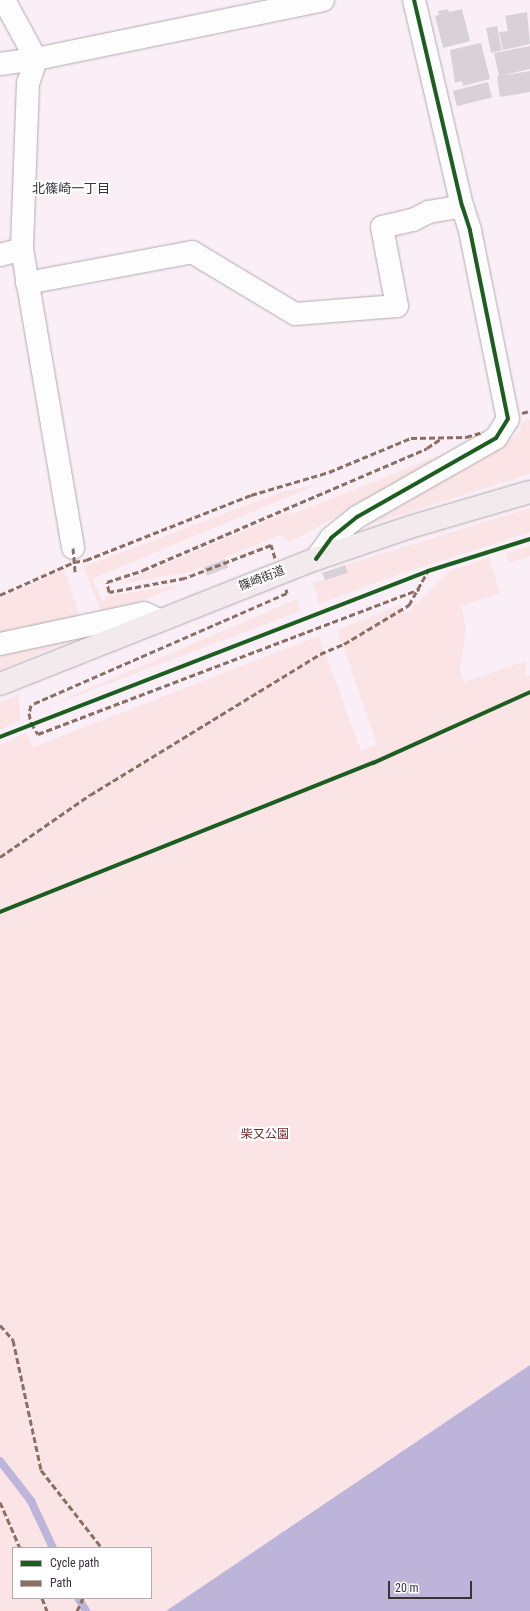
<!DOCTYPE html>
<meta charset="utf-8">
<style>
body{margin:0}
#map{position:relative;width:530px;height:1611px;overflow:hidden;background:#faeff7;font-family:"Roboto Condensed","Noto Sans JP",sans-serif}
div>[style]{position:absolute}
.green>*{inset:0;background:#fae4e6}
.water>*{inset:0;background:#bcb4d9}
.stream>*{height:8px;margin:-4px;padding:0 4px;transform-origin:4px;border-radius:4px;background:#bcb4d9}
.building>*{inset:0;background:#d8d1d8;transform-origin:0 0}
.roads{filter:drop-shadow(0 0 1px #b2aab0) drop-shadow(0 0 1px #b2aab0)}
.minor>*{height:22px;margin:-11px;padding:0 11px;transform-origin:11px;border-radius:11px;background:#fefdfe}
.major>*{height:22px;margin:-11px;padding:0 11px;transform-origin:11px;border-radius:11px;background:#f2eaed}
.quiet>*{height:3px;margin-top:-1.5px;transform-origin:0;background:repeating-linear-gradient(90deg,#8d6e63 0 6px,transparent 0 9px)}
.cycleway>*{height:4px;margin:-2px;padding:0 2px;transform-origin:2px;border-radius:2px;background:#1b5e20}
span{translate:-50% -50%;white-space:nowrap;text-align:center;line-height:1.15;-webkit-text-stroke:4px #fff;paint-order:stroke}
.street-label{font-size:12px;color:#393237}
.park-label{font-size:12px;color:#702726}
.neighbourhood-label{font-size:13px;color:#393237}
.legend{position:absolute;left:12px;top:1547px;width:140px;height:52px;box-sizing:border-box;background:#fff;border:1px solid #b0adaf;margin:0;padding:5px 7px;list-style:none;font-size:12px;color:#393237}
.legend li{display:flex;align-items:center;gap:8px;height:20px}
.legend b{width:20px;border:1px solid #b0adaf}
.scale{position:absolute;left:388px;top:1581px;width:84px;height:18px;box-sizing:border-box;border:2px solid #393237;border-top:0;padding-left:5px;font-size:12px;line-height:14px;white-space:nowrap;color:#393237;-webkit-text-stroke:3px #fff;paint-order:stroke}
</style>
<div id="map">
<div class="green">
<div style="clip-path:polygon(530px 420px,530px 474px,352px 530px,506px 444px,519px 432px,522px 422px)"></div>
<div style="clip-path:polygon(478px 440px,290px 542px,280px 535px,190px 572px,119px 584px,290px 511px,293px 514px)"></div>
<div style="clip-path:polygon(321px 483px,92px 579px,103px 601px,109px 596px,181px 585px,138px 602px,101px 611px,83px 567px,282px 492px)"></div>
<div style="clip-path:polygon(530px 508px,530px 532px,388px 578px,319px 604px,313px 583px,347px 573px,345px 565px)"></div>
<div style="clip-path:polygon(530px 546px,530px 556px,509px 563px,506px 553px)"></div>
<div style="clip-path:polygon(evenodd,489px 557px,500px 593px,461px 606px,466px 628px,460px 671px,464px 682px,526px 661px,526px 676px,530px 675px,530px 1365px,166px 1611px,0 1611px,0 745px,26px 733px,33px 747px,319px 636px,361px 751px,377px 744px,337px 630px,400px 605px,407px 613px,448px 572px,489px 557px,13px 1548px,151px 1548px,151px 1598px,13px 1598px,13px 1548px)"></div>
<div style="clip-path:polygon(64px 569px,80px 617px,0 635px,0 598px)"></div>
<div style="clip-path:polygon(297px 599px,301px 611px,39px 710px)"></div>
<div style="clip-path:polygon(78px 637px,0 670px,0 655px)"></div>
<div style="clip-path:polygon(19px 694px,20px 720px,0 730px,0 702px)"></div>
</div>
<div class="water">
<div style="clip-path:polygon(530px 1365px,530px 1611px,166px 1611px)"></div>
</div>
<div class="stream">
<div style="left:0;top:1461px;width:51px;rotate:52.2deg"></div>
<div style="left:31px;top:1501px;width:52px;rotate:64.9deg"></div>
<div style="left:78px;top:1598px;width:15px;rotate:58deg"></div>
</div>
<div class="building">
<div style="clip-path:polygon(448px 9px,449px 12px,462px 9px,470px 41px,443px 48px,435px 16px,439px 15px,438px 11px)"></div>
<div style="clip-path:polygon(527px 12px,530px 44px,503px 50px,499px 32px,508px 31px,505px 16px)"></div>
<div style="left:497px;top:26px;width:25px;height:11px;rotate:79deg"></div>
<div style="clip-path:polygon(481px 43px,490px 79px,463px 86px,462px 81px,455px 83px,450px 50px)"></div>
<div style="clip-path:polygon(530px 46px,530px 69px,504px 75px,530px 71px,530px 92px,500px 97px,497px 77px,499px 76px,494px 53px)"></div>
<div style="left:488px;top:82px;width:16px;height:36px;rotate:76deg"></div>
<div style="left:225px;top:559px;width:9px;height:23px;rotate:69deg"></div>
<div style="clip-path:polygon(345px 565px,348px 573px,325px 580px,322px 573px)"></div>
</div>
<div class="roads">
<div class="minor">
<div style="left:4px;top:0;width:67px;rotate:61.5deg"></div>
<div style="left:36px;top:59px;width:25px;rotate:108deg"></div>
<div style="left:28px;top:83px;width:166px;rotate:92.1deg"></div>
<div style="left:22px;top:249px;width:303px;rotate:80.3deg"></div>
<div style="left:0;top:64px;width:36px;rotate:-8deg"></div>
<div style="left:36px;top:59px;width:293px;rotate:-11.6deg"></div>
<div style="left:0;top:255px;width:23px;rotate:-15deg"></div>
<div style="left:27px;top:283px;width:168px;rotate:-10.6deg"></div>
<div style="left:192px;top:252px;width:120px;rotate:31deg"></div>
<div style="left:295px;top:314px;width:102px;rotate:-4.5deg"></div>
<div style="left:397px;top:306px;width:80px;rotate:-100.8deg"></div>
<div style="left:382px;top:227px;width:32px;rotate:-13deg"></div>
<div style="left:413px;top:220px;width:18px;rotate:-27deg"></div>
<div style="left:429px;top:212px;width:34px;rotate:-10deg"></div>
<div style="left:316px;top:559px;width:26px;rotate:-54deg"></div>
<div style="left:331px;top:538px;width:33px;rotate:-39deg"></div>
<div style="left:357px;top:517px;width:160px;rotate:-29.6deg"></div>
<div style="left:496px;top:438px;width:22px;rotate:-58deg"></div>
<div style="left:508px;top:419px;width:193px;rotate:-101.4deg"></div>
<div style="left:470px;top:230px;width:25px;rotate:-108deg"></div>
<div style="left:462px;top:206px;width:212px;rotate:-103.1deg"></div>
<div style="left:0;top:644px;width:147px;rotate:-12.1deg"></div>
<div style="left:144px;top:613px;width:17px;rotate:25deg"></div>
</div>
<div class="major">
<div style="left:0;top:684px;width:340px;rotate:-21.6deg"></div>
<div style="left:316px;top:559px;width:99px;rotate:-18.8deg"></div>
<div style="left:410px;top:527px;width:125px;rotate:-16.3deg"></div>
</div>
</div>
<div class="quiet">
<div style="left:522px;top:413px;width:8px;rotate:-14deg"></div>
<div style="left:73px;top:548px;width:25px;rotate:85deg"></div>
<div style="left:275px;top:558px;width:14px;rotate:-107deg"></div>
<div style="left:271px;top:545px;width:92px;rotate:159deg"></div>
<div style="left:185px;top:578px;width:77px;rotate:169.6deg"></div>
<div style="left:109px;top:592px;width:10px;rotate:-101deg"></div>
<div style="left:107px;top:582px;width:38px;rotate:-18deg"></div>
<div style="left:143px;top:570px;width:309px;rotate:-23.2deg"></div>
<div style="left:427px;top:448px;width:18px;rotate:-34deg"></div>
<div style="left:286px;top:589px;width:4px;rotate:76deg"></div>
<div style="left:287px;top:593px;width:279px;rotate:156.4deg"></div>
<div style="left:31px;top:705px;width:8px;rotate:104deg"></div>
<div style="left:29px;top:713px;width:10px;rotate:79deg"></div>
<div style="left:31px;top:723px;width:13px;rotate:58deg"></div>
<div style="left:38px;top:734px;width:408px;rotate:-20.8deg"></div>
<div style="left:0;top:595px;width:81px;rotate:-24deg"></div>
<div style="left:74px;top:562px;width:12px;rotate:-9deg"></div>
<div style="left:86px;top:560px;width:177px;rotate:-21.5deg"></div>
<div style="left:251px;top:495px;width:81px;rotate:-16.4deg"></div>
<div style="left:329px;top:472px;width:89px;rotate:-22.5deg"></div>
<div style="left:411px;top:438px;width:55px;rotate:-1deg"></div>
<div style="left:466px;top:437px;width:18px;rotate:-16deg"></div>
<div style="left:0;top:857px;width:109px;rotate:-34.6deg"></div>
<div style="left:90px;top:795px;width:270px;rotate:-31.5deg"></div>
<div style="left:320px;top:654px;width:26px;rotate:-23deg"></div>
<div style="left:344px;top:644px;width:76px;rotate:-31deg"></div>
<div style="left:409px;top:605px;width:39px;rotate:-61deg"></div>
<div style="left:0;top:1325px;width:20px;rotate:49deg"></div>
<div style="left:13px;top:1340px;width:133px;rotate:77.8deg"></div>
<div style="left:41px;top:1470px;width:99px;rotate:52deg"></div>
<div style="left:0;top:1502px;width:50px;rotate:66.5deg"></div>
<div style="left:42px;top:1598px;width:14px;rotate:69deg"></div>
<div style="left:77px;top:1611px;width:14px;rotate:-65deg"></div>
</div>
<div class="cycleway">
<div style="left:316px;top:559px;width:26px;rotate:-54deg"></div>
<div style="left:331px;top:538px;width:33px;rotate:-39deg"></div>
<div style="left:357px;top:517px;width:160px;rotate:-29.6deg"></div>
<div style="left:496px;top:438px;width:22px;rotate:-58deg"></div>
<div style="left:508px;top:419px;width:193px;rotate:-101.4deg"></div>
<div style="left:470px;top:230px;width:25px;rotate:-108deg"></div>
<div style="left:462px;top:206px;width:212px;rotate:-103.1deg"></div>
<div style="left:0;top:737px;width:459px;rotate:-21.2deg"></div>
<div style="left:428px;top:571px;width:107px;rotate:-17.4deg"></div>
<div style="left:0;top:912px;width:402px;rotate:-21.8deg"></div>
<div style="left:373px;top:763px;width:172px;rotate:-24.3deg"></div>
</div>
<div class="street-label">
<span style="left:262px;top:579px;rotate:-21deg">篠崎街道</span>
</div>
<div class="park-label">
<span style="left:265px;top:1135px">柴又公園</span>
</div>
<div class="neighbourhood-label">
<span style="left:71px;top:189px">北篠崎一丁目</span>
</div>
<ul class="legend">
<li><b style="height:5px;background:#1b5e20"></b>Cycle path</li>
<li><b style="height:5px;background:#8d6e63"></b>Path</li>
</ul>
<div class="scale">20 m</div>
</div>
